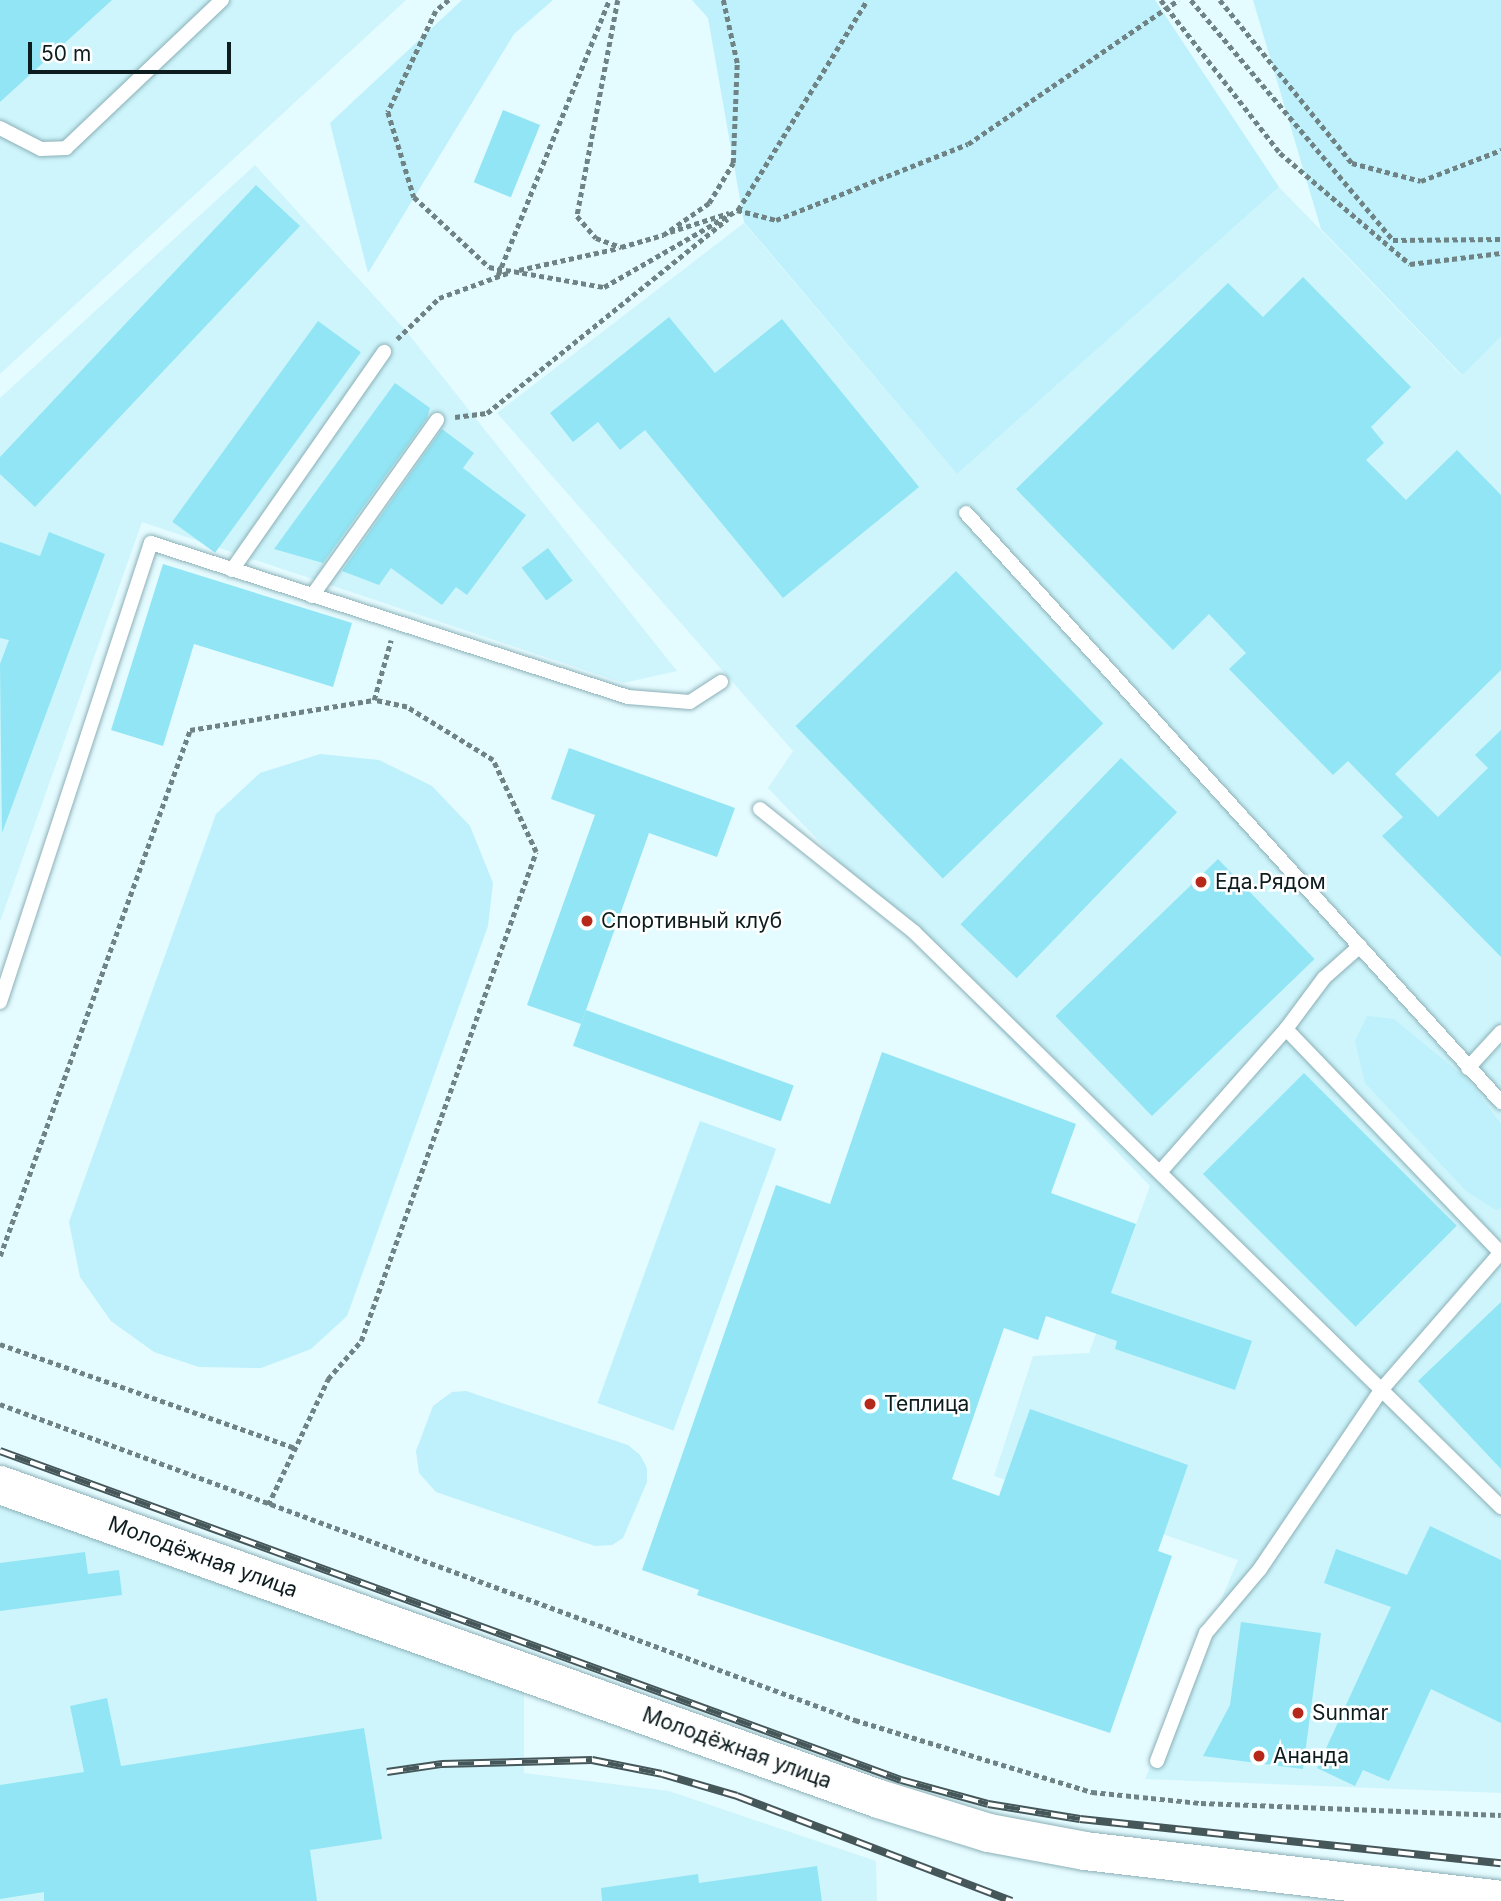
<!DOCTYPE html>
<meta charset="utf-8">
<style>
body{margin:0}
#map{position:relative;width:1501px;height:1901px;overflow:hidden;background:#e4fbff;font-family:Inter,sans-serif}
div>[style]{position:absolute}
.built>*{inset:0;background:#cef5fc}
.green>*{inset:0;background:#bef1fb;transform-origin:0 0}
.building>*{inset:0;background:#92e5f4;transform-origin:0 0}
.path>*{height:4.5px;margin-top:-2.25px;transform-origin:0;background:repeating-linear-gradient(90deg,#6f8284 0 5px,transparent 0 8.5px)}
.roads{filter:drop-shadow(0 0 2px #8bb0b7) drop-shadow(0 0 2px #8bb0b7)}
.lane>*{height:14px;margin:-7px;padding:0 7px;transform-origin:7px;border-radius:7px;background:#fff}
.secondary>*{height:38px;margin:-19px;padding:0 19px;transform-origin:19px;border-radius:19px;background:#fff}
.rail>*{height:8px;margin-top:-4px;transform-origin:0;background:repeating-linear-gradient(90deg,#fff 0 16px,#46575a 0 32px);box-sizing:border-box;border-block:2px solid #46575a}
.dots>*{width:19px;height:19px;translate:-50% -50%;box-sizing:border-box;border:4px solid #fff;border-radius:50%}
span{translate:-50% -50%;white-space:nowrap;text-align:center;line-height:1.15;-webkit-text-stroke:5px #fff;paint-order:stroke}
.poi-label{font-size:21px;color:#0d1c1e}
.left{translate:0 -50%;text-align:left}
.street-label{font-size:21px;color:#0d1c1e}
.scale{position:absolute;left:28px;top:42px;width:203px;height:32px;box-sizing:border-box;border:4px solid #0d1c1e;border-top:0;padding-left:9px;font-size:21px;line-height:24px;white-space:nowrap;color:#0d1c1e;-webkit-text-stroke:5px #fff;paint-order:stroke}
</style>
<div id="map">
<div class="built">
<div style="clip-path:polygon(0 0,406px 0,0 374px)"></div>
<div style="clip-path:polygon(255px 165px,406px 331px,677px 671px,623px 683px,142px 522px,0 922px,0 398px)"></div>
<div style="clip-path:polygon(1279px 187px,1461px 375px,1501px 337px,1501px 1793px,1145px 1779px,1238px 1560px,994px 1476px,1033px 1356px,1089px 1353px,1150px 1186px,768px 788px,793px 751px,497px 413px,744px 223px,957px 474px)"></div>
<div style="clip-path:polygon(0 1501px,146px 1558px,524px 1691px,524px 1773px,669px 1791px,876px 1861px,877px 1901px,0 1901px)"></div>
</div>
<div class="green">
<div style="clip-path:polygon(462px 0,553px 0,514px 34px,368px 273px,330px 123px)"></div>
<div style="clip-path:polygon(692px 0,1155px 0,1279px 187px,957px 474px,744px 222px,708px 18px)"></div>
<div style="clip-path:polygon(1253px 0,1501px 0,1501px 337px,1462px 375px,1321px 229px)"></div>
<div style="clip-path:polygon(320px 754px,379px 760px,432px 786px,470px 826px,493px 883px,488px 926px,347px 1316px,311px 1349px,261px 1368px,199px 1367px,154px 1352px,111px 1321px,80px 1277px,69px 1222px,216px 814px,260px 773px)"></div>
<div style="clip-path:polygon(1367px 1016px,1394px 1019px,1468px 1080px,1501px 1124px,1501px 1208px,1496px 1210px,1466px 1191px,1365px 1083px,1355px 1041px)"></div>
<div style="left:700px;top:1121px;width:81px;height:300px;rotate:20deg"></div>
<div style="clip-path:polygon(466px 1391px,628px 1445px,640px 1455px,647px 1468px,647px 1482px,623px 1538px,612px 1545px,595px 1546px,436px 1492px,419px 1473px,416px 1451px,433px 1406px,452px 1392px)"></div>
</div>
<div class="building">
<div style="clip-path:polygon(0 0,112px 0,0 102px)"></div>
<div style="left:503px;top:110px;width:40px;height:78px;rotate:22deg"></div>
<div style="clip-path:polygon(256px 185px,300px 226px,35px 507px,0 474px,0 457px)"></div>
<div style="clip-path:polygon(1303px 277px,1411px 387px,1371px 427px,1384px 443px,1366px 460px,1406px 500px,1457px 450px,1501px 495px,1501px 670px,1395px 774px,1438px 817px,1488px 768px,1475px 755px,1501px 730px,1501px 957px,1382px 836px,1403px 817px,1348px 761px,1333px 775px,1229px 669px,1246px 653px,1209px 614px,1173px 650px,1016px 489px,1228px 283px,1263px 317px)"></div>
<div style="clip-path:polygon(669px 317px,715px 373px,782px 319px,919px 487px,783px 598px,645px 430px,620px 450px,598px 422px,573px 442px,550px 413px)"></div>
<div style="left:318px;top:321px;width:53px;height:248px;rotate:36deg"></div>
<div style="clip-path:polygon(395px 383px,430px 408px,427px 418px,323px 563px,274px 549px)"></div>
<div style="clip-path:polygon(442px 429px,474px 453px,463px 468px,526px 515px,467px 595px,456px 587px,442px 605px,391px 568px,379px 585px,342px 571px)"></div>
<div style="clip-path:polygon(49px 532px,105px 554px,2px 833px,0 664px,9px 640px,0 638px,0 542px,40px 556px)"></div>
<div style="left:548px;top:548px;width:41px;height:33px;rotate:53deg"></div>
<div style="clip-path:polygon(163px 564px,352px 623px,333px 687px,194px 644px,163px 746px,111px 730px)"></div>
<div style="left:956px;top:571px;width:212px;height:223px;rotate:46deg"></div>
<div style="clip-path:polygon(569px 748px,735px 808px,717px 857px,649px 833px,581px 1024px,527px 1005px,595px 815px,551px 799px)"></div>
<div style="left:1121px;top:758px;width:78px;height:231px;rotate:44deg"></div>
<div style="left:1218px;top:859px;width:139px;height:226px;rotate:46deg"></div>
<div style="left:586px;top:1010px;width:221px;height:38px;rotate:20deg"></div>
<div style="clip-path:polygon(882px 1052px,1076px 1124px,1051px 1193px,1136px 1224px,1111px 1293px,1252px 1341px,1235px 1390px,1115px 1349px,1117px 1341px,1046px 1316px,1038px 1340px,1004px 1328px,952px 1479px,999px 1496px,1030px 1409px,1188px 1465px,1158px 1551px,1172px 1556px,1110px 1733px,697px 1595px,699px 1590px,642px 1570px,776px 1185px,830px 1204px)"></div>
<div style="left:1304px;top:1073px;width:216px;height:143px;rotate:45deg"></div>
<div style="clip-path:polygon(1501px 1302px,1501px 1469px,1418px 1381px)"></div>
<div style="clip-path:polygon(1430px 1526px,1501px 1560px,1501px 1723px,1431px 1689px,1389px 1781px,1363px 1770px,1355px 1786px,1317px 1768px,1391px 1607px,1324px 1583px,1336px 1549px,1407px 1575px)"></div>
<div style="clip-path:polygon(85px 1552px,88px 1574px,119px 1570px,122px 1595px,0 1611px,0 1563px)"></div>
<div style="clip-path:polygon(1241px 1622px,1321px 1633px,1303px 1769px,1203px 1756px,1230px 1705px)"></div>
<div style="clip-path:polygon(107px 1698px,121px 1766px,364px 1728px,382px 1839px,310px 1850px,317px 1901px,44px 1901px,44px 1892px,0 1899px,0 1785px,84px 1772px,70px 1706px)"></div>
<div style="clip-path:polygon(817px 1866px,822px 1901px,602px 1901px,601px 1888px,698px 1874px,699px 1883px)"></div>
</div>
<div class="path">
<div style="left:449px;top:0;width:17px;rotate:140deg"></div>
<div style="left:436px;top:11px;width:112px;rotate:115.4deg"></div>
<div style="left:388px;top:112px;width:89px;rotate:73deg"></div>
<div style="left:414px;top:197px;width:103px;rotate:43deg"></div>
<div style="left:489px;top:267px;width:117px;rotate:9.9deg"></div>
<div style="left:604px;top:287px;width:155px;rotate:-29.9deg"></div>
<div style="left:738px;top:210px;width:246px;rotate:-58.4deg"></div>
<div style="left:618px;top:0;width:220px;rotate:100.7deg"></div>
<div style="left:577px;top:216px;width:29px;rotate:49deg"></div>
<div style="left:596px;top:238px;width:27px;rotate:20deg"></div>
<div style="left:621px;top:247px;width:44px;rotate:-15.9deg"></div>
<div style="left:663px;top:235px;width:56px;rotate:-34.8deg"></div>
<div style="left:709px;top:203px;width:47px;rotate:-59deg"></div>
<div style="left:733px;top:163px;width:100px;rotate:-87.7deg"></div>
<div style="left:737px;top:63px;width:65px;rotate:-102.5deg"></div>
<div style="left:1161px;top:0;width:194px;rotate:52.1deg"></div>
<div style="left:1280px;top:153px;width:171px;rotate:40.5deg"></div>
<div style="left:1410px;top:264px;width:92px;rotate:-6.9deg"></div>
<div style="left:1191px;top:0;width:314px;rotate:49.9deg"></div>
<div style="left:1393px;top:240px;width:108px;rotate:-0.5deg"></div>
<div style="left:1220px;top:0;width:210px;rotate:51deg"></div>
<div style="left:1352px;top:163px;width:71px;rotate:14.6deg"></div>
<div style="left:1421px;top:181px;width:86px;rotate:-21.2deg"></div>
<div style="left:737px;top:210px;width:40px;rotate:14.4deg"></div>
<div style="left:776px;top:220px;width:206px;rotate:-21.6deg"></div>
<div style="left:968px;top:144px;width:255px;rotate:-34.4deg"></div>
<div style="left:670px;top:232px;width:62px;rotate:-17.9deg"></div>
<div style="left:519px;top:270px;width:102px;rotate:-12.4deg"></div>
<div style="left:498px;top:275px;width:297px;rotate:-68deg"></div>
<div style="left:397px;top:339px;width:59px;rotate:-44.3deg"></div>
<div style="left:439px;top:298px;width:76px;rotate:-20.1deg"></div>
<div style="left:455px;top:417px;width:32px;rotate:-7deg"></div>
<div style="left:487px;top:413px;width:309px;rotate:-38.9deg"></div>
<div style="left:0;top:1256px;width:559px;rotate:-70.14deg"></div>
<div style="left:190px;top:730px;width:186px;rotate:-9.3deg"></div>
<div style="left:374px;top:700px;width:62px;rotate:-74.2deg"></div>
<div style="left:0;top:1344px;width:314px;rotate:19.4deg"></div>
<div style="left:0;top:1404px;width:912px;rotate:20.28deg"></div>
<div style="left:855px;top:1720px;width:248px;rotate:16.9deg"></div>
<div style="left:1092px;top:1792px;width:110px;rotate:5.8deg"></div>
<div style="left:1201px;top:1803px;width:300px;rotate:2.3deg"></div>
<div style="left:268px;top:1505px;width:140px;rotate:-64.5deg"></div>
<div style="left:328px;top:1379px;width:50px;rotate:-49deg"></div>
<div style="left:361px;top:1341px;width:519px;rotate:-70.31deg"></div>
<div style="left:536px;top:852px;width:102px;rotate:-115.1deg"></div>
<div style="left:493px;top:760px;width:101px;rotate:-148.4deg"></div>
<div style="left:407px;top:707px;width:34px;rotate:-168deg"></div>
</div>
<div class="roads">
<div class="lane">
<div style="left:0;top:128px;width:46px;rotate:27.1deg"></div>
<div style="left:41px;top:149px;width:25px;rotate:-2deg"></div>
<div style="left:66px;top:148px;width:215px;rotate:-43.5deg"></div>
<div style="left:966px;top:513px;width:796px;rotate:47.75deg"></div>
<div style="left:232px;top:570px;width:266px;rotate:-55.1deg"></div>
<div style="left:312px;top:596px;width:216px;rotate:-54.6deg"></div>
<div style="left:760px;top:809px;width:197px;rotate:38.6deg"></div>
<div style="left:914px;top:932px;width:822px;rotate:44.41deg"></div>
<div style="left:1360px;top:946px;width:48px;rotate:138.4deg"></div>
<div style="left:1324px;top:978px;width:64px;rotate:126.7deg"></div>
<div style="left:1286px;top:1029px;width:310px;rotate:46.2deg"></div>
<div style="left:0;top:1002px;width:483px;rotate:-71.8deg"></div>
<div style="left:151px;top:543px;width:501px;rotate:17.89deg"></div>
<div style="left:628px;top:697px;width:62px;rotate:4.6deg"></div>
<div style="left:690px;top:702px;width:37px;rotate:-33deg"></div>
<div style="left:1468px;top:1068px;width:49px;rotate:-47.5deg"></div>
<div style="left:1160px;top:1172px;width:191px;rotate:-48.6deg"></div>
<div style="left:1157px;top:1761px;width:137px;rotate:-69.1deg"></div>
<div style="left:1206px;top:1633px;width:84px;rotate:-49.8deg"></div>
<div style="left:1260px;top:1569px;width:217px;rotate:-55.9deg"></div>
<div style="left:1382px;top:1389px;width:181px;rotate:-49deg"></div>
</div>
<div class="secondary">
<div style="left:0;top:1485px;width:933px;rotate:19.66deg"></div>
<div style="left:879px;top:1799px;width:115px;rotate:17.2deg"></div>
<div style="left:989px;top:1833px;width:98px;rotate:10.6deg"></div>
<div style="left:1085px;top:1851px;width:419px;rotate:6.7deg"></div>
</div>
</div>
<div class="rail">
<div style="left:0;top:1451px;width:959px;rotate:20.06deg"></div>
<div style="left:901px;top:1780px;width:90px;rotate:15.4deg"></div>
<div style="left:988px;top:1804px;width:93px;rotate:9.3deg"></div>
<div style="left:1080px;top:1819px;width:423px;rotate:6deg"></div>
<div style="left:387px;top:1772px;width:56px;rotate:-8.3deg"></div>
<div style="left:442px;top:1764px;width:150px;rotate:-1.5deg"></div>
<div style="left:592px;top:1760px;width:71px;rotate:11.3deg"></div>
<div style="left:662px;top:1774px;width:78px;rotate:16.3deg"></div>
<div style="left:737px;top:1796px;width:294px;rotate:20.9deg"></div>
</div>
<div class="dots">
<div style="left:1201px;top:882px;background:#b6291a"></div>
<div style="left:587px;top:921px;background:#b6291a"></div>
<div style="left:870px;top:1404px;background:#b6291a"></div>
<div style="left:1298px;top:1713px;background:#b6291a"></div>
<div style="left:1259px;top:1756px;background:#b6291a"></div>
</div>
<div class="poi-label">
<span class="left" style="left:1215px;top:882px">Еда.Рядом</span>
<span class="left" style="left:601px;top:921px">Спортивный клуб</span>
<span class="left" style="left:884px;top:1404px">Теплица</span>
<span class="left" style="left:1312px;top:1713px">Sunmar</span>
<span class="left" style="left:1273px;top:1756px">Ананда</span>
</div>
<div class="street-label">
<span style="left:203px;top:1557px;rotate:20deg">Молодёжная улица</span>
<span style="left:737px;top:1748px;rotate:20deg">Молодёжная улица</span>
</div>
<div class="scale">50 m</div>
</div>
